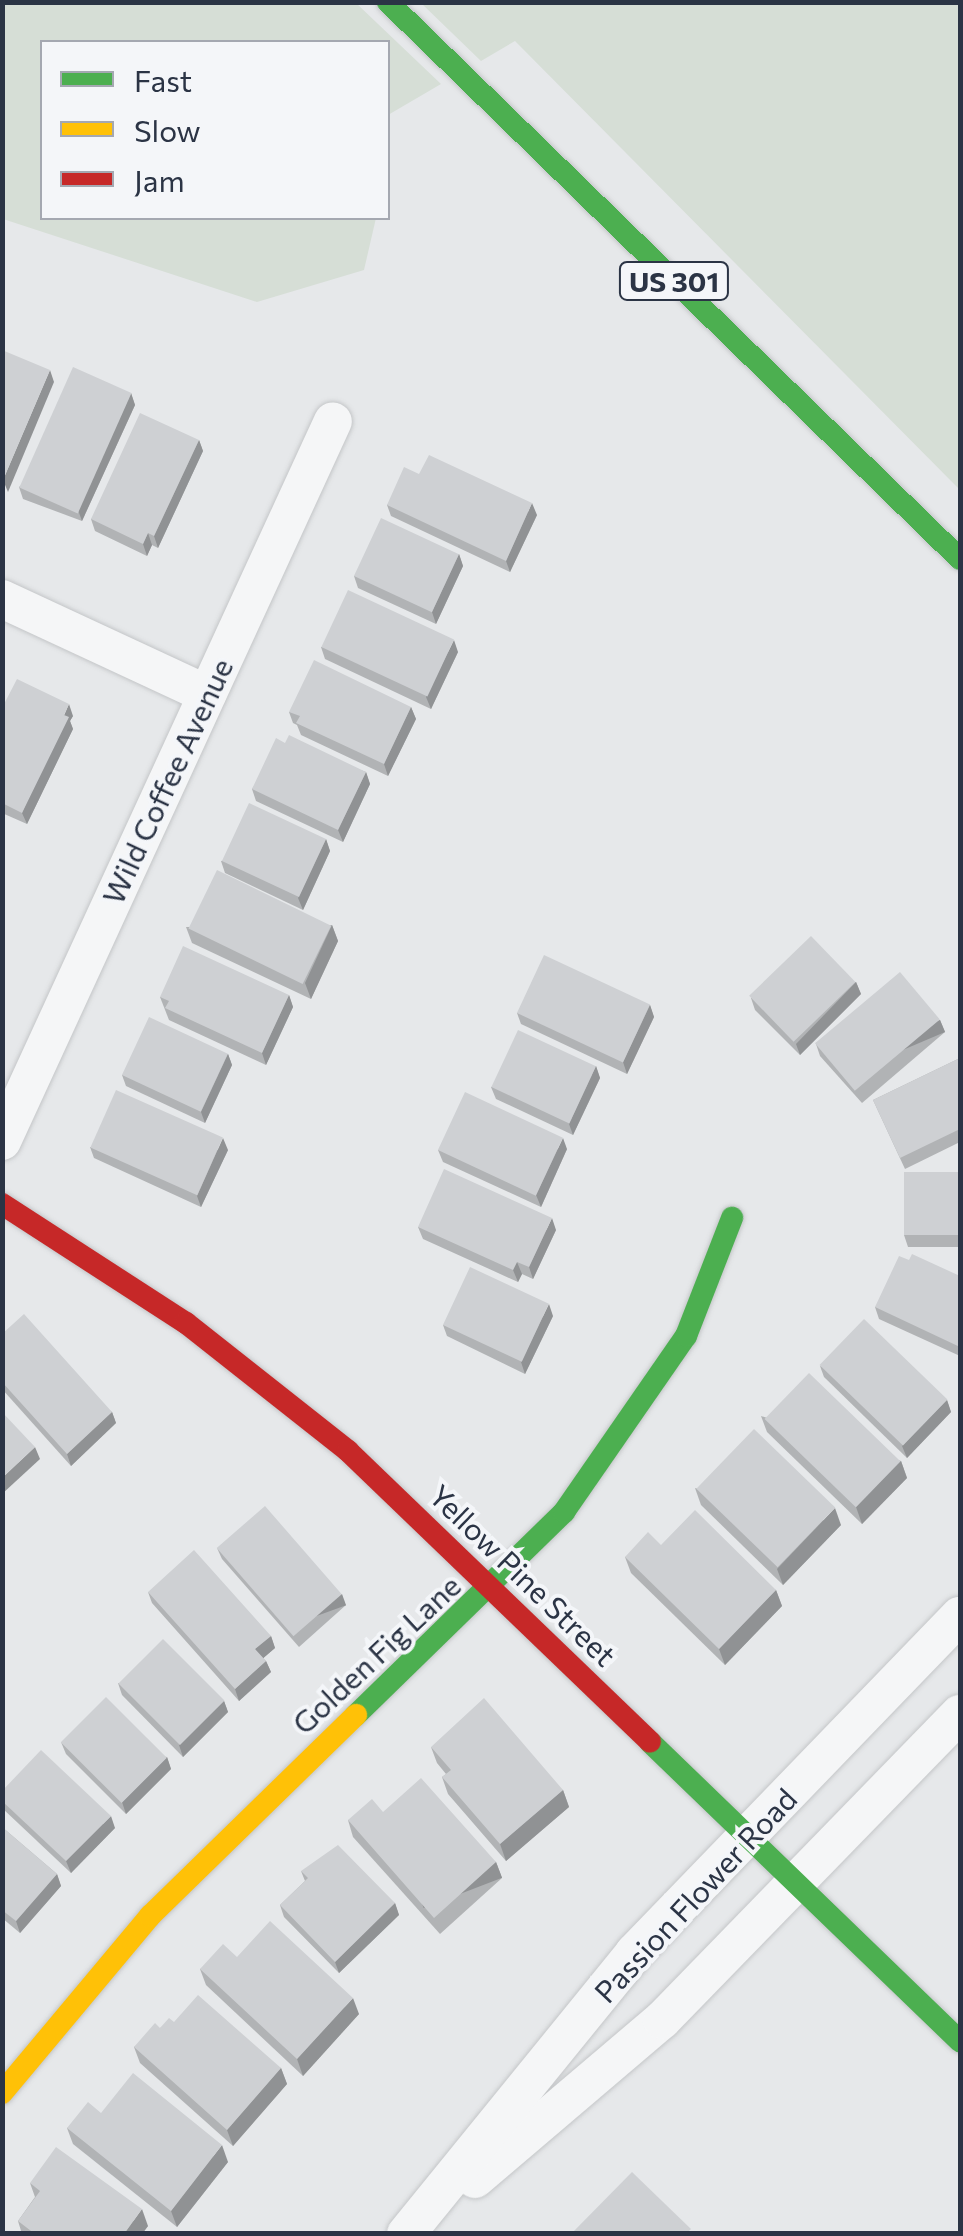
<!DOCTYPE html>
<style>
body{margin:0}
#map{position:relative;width:963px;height:2236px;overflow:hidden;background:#e6e8ea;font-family:Commissioner,sans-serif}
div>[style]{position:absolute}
.green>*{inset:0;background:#d6ded6}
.roads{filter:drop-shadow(0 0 2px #c4c6c8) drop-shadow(0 0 2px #c4c6c8)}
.street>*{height:38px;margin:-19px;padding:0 19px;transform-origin:19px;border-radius:19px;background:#f5f6f7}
.fast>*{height:22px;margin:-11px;padding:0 11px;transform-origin:11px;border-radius:11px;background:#4caf50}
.slow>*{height:22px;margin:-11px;padding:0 11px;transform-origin:11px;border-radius:11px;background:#ffc107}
.jam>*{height:22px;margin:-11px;padding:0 11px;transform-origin:11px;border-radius:11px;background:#c62828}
.wall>*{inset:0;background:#b1b3b5}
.shaded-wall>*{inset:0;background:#909294;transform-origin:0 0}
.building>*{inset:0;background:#ced0d3;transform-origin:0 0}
span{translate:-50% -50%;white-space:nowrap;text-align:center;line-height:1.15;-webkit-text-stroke:8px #f4f6f9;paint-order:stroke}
.shield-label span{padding:2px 8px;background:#f4f6f9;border:2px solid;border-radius:8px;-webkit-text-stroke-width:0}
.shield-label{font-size:28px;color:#2b3445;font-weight:700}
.street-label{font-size:30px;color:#2b3445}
.frame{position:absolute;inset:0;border:5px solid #2b3445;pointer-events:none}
.legend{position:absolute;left:40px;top:40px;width:350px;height:180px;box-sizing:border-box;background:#f4f6f9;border:2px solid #a4a8b1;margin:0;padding:12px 18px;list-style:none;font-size:30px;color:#2b3445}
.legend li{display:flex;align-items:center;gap:20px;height:50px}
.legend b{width:50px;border:2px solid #a4a8b1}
</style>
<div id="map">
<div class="green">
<div style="clip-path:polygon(3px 3px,356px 3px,441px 84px,388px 115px,388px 42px,42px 42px,42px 218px,376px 218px,364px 270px,257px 302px,3px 219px)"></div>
<div style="clip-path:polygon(421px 3px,960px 3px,960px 490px,515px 41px,481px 61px)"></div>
</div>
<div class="roads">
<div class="street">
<div style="left:2px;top:599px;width:226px;rotate:24.9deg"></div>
<div style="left:2px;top:1141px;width:792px;rotate:-65.31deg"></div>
<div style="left:475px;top:2179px;width:245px;rotate:-40.4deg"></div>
<div style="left:662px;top:2020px;width:427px;rotate:-45.8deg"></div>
<div style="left:406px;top:2234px;width:362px;rotate:-50.9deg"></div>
<div style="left:634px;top:1953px;width:469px;rotate:-46deg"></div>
</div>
<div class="fast">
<div style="left:388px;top:2px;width:798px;rotate:44.24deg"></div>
<div style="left:356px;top:1715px;width:291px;rotate:-44.3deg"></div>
<div style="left:564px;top:1512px;width:214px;rotate:-55.3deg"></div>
<div style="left:686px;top:1336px;width:127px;rotate:-68.7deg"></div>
<div style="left:650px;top:1742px;width:431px;rotate:44deg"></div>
</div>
<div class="slow">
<div style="left:2px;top:2093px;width:231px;rotate:-50.1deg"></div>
<div style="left:150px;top:1916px;width:288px;rotate:-44.3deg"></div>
</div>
<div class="jam">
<div style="left:2px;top:1204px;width:219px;rotate:32.9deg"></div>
<div style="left:186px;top:1323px;width:206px;rotate:38.3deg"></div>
<div style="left:348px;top:1451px;width:419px;rotate:43.9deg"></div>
</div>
</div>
<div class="wall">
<div style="clip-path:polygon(131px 393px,135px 405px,82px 521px,23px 499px,19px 487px)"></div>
<div style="clip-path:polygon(199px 440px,203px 451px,158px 548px,152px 545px,147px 556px,95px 531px,91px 519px)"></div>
<div style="clip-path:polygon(419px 474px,537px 515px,510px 572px,391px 516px,387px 505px)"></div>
<div style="clip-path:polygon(459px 554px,463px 566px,436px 624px,358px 588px,354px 576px)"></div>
<div style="clip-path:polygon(321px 647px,458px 652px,431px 709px,325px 659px)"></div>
<div style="clip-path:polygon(411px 707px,416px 719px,388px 776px,301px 735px,297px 725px,293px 723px,289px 712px)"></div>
<div style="clip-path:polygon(2px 708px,73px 716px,70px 721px,73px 729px,27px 824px,2px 813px)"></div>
<div style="clip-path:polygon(285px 743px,366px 772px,370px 784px,343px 842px,256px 801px,252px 789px)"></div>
<div style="clip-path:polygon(326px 839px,330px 851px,303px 910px,225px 873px,221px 861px)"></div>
<div style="clip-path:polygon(332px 925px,338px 941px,311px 999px,192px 943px,186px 927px)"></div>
<div style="clip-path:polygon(856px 982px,861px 994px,800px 1055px,755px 1010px,751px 998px)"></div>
<div style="clip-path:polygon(289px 995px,293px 1007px,266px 1065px,169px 1020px,160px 997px)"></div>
<div style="clip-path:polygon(650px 1005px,654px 1017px,627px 1074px,521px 1024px,517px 1013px)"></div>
<div style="clip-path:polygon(940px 1020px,945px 1032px,862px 1103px,820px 1056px,816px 1044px)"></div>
<div style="clip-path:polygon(228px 1054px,232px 1065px,205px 1123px,126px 1086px,122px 1075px)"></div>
<div style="clip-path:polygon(960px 1058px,960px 1142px,905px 1169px,873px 1100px)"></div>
<div style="clip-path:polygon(596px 1066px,600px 1078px,573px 1135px,496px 1099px,491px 1087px)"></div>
<div style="clip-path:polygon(90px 1147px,228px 1150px,201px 1207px,94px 1158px)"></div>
<div style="clip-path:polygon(567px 1149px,541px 1207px,443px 1162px,438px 1150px)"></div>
<div style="clip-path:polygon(960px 1172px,960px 1247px,908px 1247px,904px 1235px)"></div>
<div style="clip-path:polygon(418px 1227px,556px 1230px,533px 1279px,522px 1274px,518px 1282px,423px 1239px)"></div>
<div style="clip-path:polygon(960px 1276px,960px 1356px,879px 1319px,875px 1307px)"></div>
<div style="clip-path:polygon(553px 1316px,525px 1374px,447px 1336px,443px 1325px)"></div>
<div style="clip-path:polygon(2px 1334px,112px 1412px,116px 1423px,71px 1466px,2px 1389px)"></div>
<div style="clip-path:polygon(820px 1366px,947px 1400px,951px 1412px,907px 1458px,824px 1377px)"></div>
<div style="clip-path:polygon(761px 1416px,901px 1461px,907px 1478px,862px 1524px,767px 1432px)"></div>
<div style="clip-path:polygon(695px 1488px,841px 1525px,783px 1585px,701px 1505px)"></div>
<div style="clip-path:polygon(661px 1545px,776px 1590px,782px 1606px,725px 1665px,631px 1573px,625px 1557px)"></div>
<div style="clip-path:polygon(217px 1548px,346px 1605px,299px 1647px,222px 1559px)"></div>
<div style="clip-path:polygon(148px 1592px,271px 1636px,275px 1648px,263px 1658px,266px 1661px,271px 1672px,239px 1701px,152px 1603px)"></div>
<div style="clip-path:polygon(118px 1683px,224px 1701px,228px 1712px,183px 1757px,122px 1695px)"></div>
<div style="clip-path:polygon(61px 1742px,167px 1757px,171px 1769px,126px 1814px,66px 1754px)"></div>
<div style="clip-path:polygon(431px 1747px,563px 1790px,569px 1807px,506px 1861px,448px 1794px,442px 1777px,446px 1774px,437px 1763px)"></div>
<div style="clip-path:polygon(2px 1791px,115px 1828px,71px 1873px,2px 1808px)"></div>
<div style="clip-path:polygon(383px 1812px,496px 1862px,502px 1878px,440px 1934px,353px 1837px,348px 1820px)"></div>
<div style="clip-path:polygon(2px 1827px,57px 1874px,61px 1886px,20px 1933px,2px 1918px)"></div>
<div style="clip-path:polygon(301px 1871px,395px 1903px,399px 1915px,339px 1973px,284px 1917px,280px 1905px,305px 1881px)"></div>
<div style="clip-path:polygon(237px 1957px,359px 2014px,303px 2076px,206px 1985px,200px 1969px)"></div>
<div style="clip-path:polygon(174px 2022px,281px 2068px,287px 2084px,233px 2146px,140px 2063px,134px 2047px,160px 2028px)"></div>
<div style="clip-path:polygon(101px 2113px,228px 2162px,177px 2227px,73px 2144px,67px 2128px)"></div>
<div style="clip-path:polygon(30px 2183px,148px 2226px,142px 2234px,22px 2234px,18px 2221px,35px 2197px)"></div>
</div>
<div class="shaded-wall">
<div style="clip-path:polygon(50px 370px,54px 382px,8px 492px,3px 480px)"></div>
<div style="clip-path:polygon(131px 393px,135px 405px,82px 521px,78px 510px)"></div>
<div style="clip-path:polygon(199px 440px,203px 451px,158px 548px,154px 536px)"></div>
<div style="clip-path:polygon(532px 503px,537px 515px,510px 572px,506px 561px)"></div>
<div style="clip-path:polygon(148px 533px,152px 545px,147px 556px,143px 544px)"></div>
<div style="clip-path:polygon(459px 554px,463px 566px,436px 624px,432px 612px)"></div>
<div style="clip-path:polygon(454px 640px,458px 652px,431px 709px,426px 697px)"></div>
<div style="clip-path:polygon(69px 704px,73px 716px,70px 721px,73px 729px,27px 824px,22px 813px)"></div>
<div style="clip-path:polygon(411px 707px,416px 719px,388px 776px,384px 764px)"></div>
<div style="clip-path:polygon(366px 772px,370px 784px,343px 842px,338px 830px)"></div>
<div style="clip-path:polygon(326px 839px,330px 851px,303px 910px,298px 898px)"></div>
<div style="clip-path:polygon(332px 925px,338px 941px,311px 999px,305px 983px)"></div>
<div style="clip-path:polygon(856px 982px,861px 994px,800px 1055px,796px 1044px)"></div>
<div style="clip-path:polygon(289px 995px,293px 1007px,266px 1065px,262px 1053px)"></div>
<div style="clip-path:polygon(650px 1005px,654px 1017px,627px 1074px,623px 1062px)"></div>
<div style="left:940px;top:1020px;width:13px;height:108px;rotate:67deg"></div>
<div style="clip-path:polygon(228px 1054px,232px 1065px,205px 1123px,201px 1112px)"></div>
<div style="clip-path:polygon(596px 1066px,600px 1078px,573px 1135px,569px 1124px)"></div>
<div style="clip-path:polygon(223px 1138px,228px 1150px,201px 1207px,197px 1196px)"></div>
<div style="clip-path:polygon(563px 1138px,567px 1149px,541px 1207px,536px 1195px)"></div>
<div style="clip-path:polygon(552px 1218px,556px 1230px,533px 1279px,529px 1267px)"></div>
<div style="clip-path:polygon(517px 1262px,522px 1274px,518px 1282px,513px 1270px)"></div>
<div style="clip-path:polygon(549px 1304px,553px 1316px,525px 1374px,521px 1362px)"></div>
<div style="clip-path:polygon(947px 1400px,951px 1412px,907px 1458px,902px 1446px)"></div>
<div style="clip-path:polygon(112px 1412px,116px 1423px,71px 1466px,67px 1454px)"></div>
<div style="clip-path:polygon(35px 1447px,40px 1459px,2px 1494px,2px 1478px)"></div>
<div style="clip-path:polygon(901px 1461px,907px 1478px,862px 1524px,856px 1507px)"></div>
<div style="clip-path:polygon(835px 1508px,841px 1525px,783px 1585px,777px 1569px)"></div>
<div style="clip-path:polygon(776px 1590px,782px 1606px,725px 1665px,719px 1649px)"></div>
<div style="left:342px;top:1594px;width:12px;height:63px;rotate:70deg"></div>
<div style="clip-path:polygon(271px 1636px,275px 1648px,260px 1661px,255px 1649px)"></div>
<div style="clip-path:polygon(266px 1661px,271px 1672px,239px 1701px,235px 1689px)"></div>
<div style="clip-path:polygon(224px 1701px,228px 1712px,183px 1757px,179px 1745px)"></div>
<div style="clip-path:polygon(167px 1757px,171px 1769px,126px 1814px,122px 1802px)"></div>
<div style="clip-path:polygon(563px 1790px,569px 1807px,506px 1861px,500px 1844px)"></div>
<div style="clip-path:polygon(111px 1816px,115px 1828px,71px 1873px,66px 1861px)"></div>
<div style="left:496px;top:1862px;width:17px;height:84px;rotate:69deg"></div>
<div style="clip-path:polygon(57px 1874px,61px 1886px,20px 1933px,16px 1921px)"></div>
<div style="clip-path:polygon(395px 1903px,399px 1915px,339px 1973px,335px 1962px)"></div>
<div style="clip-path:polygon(353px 1998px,359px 2014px,303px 2076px,297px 2059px)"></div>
<div style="clip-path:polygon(281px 2068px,287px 2084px,233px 2146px,227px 2130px)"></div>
<div style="clip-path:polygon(222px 2145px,228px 2162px,177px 2227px,171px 2211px)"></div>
<div style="clip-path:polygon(142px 2209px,148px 2226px,142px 2234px,124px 2234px)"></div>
</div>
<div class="building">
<div style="clip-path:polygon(2px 350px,50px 370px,3px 480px,2px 480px)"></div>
<div style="left:73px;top:367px;width:64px;height:132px;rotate:24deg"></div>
<div style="clip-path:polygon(140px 413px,199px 440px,154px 536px,148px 533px,143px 544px,91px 519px)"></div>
<div style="clip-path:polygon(429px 455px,532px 503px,506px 561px,387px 505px,404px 467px,419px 474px)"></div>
<div style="left:381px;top:518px;width:86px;height:64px;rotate:25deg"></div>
<div style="left:348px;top:590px;width:117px;height:63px;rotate:25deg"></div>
<div style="clip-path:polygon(314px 660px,411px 707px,384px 764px,296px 723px,300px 716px,289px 712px)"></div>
<div style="clip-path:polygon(17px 679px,69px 704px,64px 715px,69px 717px,22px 813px,2px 803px,2px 708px)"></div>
<div style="clip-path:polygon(289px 735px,366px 772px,338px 830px,252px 789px,276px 738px,285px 743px)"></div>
<div style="left:249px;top:803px;width:85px;height:64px;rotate:25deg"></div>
<div style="left:217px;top:870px;width:127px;height:65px;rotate:26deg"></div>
<div style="left:811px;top:936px;width:64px;height:86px;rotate:46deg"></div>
<div style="clip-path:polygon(183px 946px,289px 995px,262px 1053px,165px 1008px,169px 1001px,160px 997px)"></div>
<div style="left:544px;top:955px;width:117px;height:64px;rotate:25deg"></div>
<div style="left:900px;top:972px;width:62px;height:111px;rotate:50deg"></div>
<div style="left:149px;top:1017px;width:87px;height:64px;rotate:25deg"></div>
<div style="left:518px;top:1030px;width:86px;height:63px;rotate:25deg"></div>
<div style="clip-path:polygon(960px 1058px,960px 1129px,900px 1158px,873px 1100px)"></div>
<div style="left:116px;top:1090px;width:117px;height:63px;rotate:24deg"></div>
<div style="left:465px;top:1092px;width:108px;height:64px;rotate:25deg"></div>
<div style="clip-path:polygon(444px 1169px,552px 1218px,529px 1267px,517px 1262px,513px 1270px,418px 1227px)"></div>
<div style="left:904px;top:1172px;width:56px;height:63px"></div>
<div style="clip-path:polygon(912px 1254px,960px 1276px,960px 1347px,875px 1307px,899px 1256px,909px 1260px)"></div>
<div style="left:470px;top:1267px;width:87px;height:64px;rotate:25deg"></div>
<div style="clip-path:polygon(24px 1314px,112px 1412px,67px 1454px,2px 1382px,2px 1357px,4px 1355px,2px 1354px,2px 1334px)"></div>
<div style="left:864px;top:1319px;width:116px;height:64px;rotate:44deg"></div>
<div style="left:809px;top:1373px;width:127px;height:64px;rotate:44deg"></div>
<div style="clip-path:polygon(2px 1412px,35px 1447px,2px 1478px)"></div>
<div style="left:754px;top:1429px;width:113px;height:83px;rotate:44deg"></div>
<div style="left:265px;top:1506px;width:117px;height:64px;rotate:49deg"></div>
<div style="clip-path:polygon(695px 1510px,776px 1590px,719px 1649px,625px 1557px,648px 1532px,661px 1545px)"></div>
<div style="clip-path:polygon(194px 1550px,271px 1636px,255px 1649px,266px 1661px,235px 1689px,148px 1592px)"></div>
<div style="left:163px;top:1639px;width:87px;height:63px;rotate:45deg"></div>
<div style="left:106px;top:1697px;width:86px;height:64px;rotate:45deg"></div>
<div style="clip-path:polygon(484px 1698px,563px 1790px,500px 1844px,442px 1777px,451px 1770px,431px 1747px)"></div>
<div style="clip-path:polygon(41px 1750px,111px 1816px,66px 1861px,2px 1801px,2px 1791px)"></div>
<div style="clip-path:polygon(421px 1778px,496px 1862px,434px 1918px,348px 1820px,372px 1799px,383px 1812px)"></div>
<div style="clip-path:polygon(2px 1827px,57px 1874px,16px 1921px,2px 1910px)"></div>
<div style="clip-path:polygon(338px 1845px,395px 1903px,335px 1962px,280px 1905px,308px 1878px,301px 1871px)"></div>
<div style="clip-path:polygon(270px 1921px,353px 1998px,297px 2059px,200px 1969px,223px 1944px,237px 1957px)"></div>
<div style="clip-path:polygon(198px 1995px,281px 2068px,227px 2130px,134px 2047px,155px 2023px,160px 2028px,169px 2018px,174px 2022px)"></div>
<div style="clip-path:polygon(133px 2073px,222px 2145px,171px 2211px,67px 2128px,88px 2102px,101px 2113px)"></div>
<div style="clip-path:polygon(56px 2147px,142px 2209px,124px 2234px,35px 2234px,18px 2221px,40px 2191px,30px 2183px)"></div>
<div style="clip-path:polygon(632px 2172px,691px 2229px,686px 2234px,571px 2234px)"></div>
</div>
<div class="shield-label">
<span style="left:674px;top:281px">US 301</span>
</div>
<div class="street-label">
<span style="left:167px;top:781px;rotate:-65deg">Wild Coffee Avenue</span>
<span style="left:523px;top:1575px;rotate:44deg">Yellow Pine Street</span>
<span style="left:376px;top:1654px;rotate:-43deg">Golden Fig Lane</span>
<span style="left:695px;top:1895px;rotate:-47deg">Passion Flower Road</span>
</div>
<div class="frame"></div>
<ul class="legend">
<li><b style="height:12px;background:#4caf50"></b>Fast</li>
<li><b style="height:12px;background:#ffc107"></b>Slow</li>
<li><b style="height:12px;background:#c62828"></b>Jam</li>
</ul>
</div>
